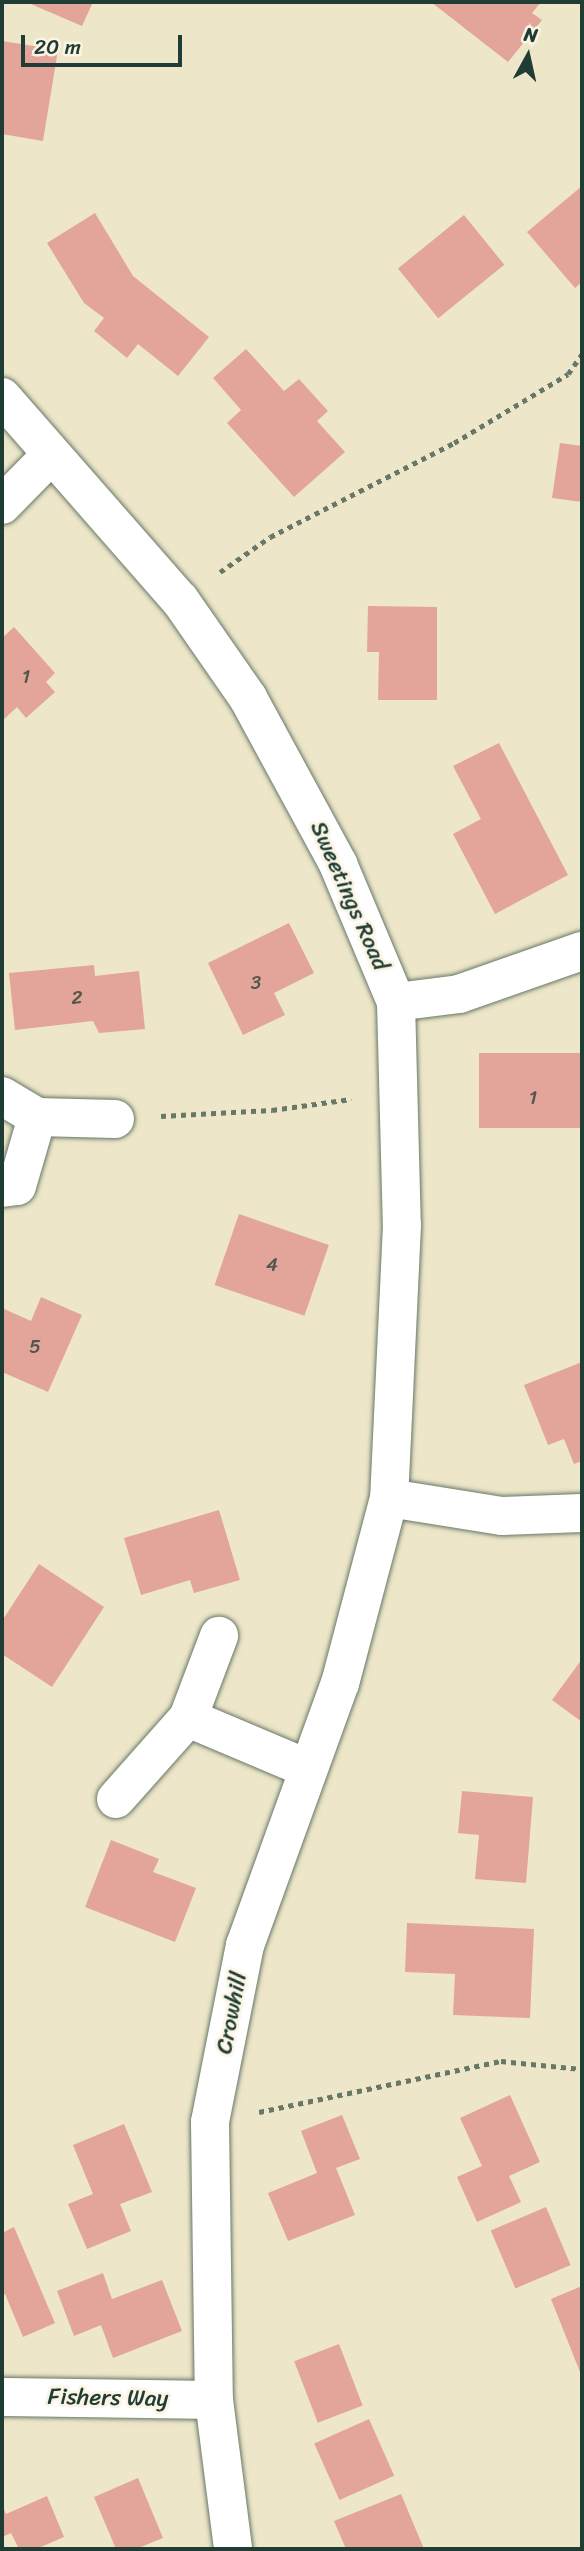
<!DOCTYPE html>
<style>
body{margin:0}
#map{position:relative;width:584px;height:2551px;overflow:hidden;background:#ede6c8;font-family:Sriracha,sans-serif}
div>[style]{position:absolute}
.building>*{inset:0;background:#e3a599;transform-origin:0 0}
.path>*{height:4.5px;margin-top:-2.25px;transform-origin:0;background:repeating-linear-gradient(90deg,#677868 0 5px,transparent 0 10px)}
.roads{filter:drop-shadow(0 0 2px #677868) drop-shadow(0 0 2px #677868)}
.street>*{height:38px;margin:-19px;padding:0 19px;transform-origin:19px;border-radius:19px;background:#fff}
span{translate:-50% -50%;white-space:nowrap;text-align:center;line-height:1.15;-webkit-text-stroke:6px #fcf5e5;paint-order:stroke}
.number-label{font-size:19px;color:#50574d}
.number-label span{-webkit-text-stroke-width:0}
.street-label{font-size:23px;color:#1f3d34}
.frame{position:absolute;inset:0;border:4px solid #1f3d34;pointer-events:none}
.north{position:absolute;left:493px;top:21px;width:70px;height:70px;-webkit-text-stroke:5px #fcf5e5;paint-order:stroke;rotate:8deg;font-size:19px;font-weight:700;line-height:28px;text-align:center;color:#1f3d34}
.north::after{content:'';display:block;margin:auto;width:24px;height:32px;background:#1f3d34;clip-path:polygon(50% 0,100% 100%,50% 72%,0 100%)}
.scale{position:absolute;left:21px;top:35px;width:161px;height:32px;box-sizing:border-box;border:4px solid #1f3d34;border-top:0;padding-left:9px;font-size:21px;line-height:24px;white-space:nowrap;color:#1f3d34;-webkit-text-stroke:5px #fcf5e5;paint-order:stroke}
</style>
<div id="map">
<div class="building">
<div style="clip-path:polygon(26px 2px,93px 2px,82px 26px)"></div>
<div style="clip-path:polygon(431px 2px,541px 2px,532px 13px,542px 20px,508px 62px)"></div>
<div style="clip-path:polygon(2px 41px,58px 50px,43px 141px,2px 134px)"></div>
<div style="clip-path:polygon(582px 186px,582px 282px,575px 288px,527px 232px)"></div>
<div style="clip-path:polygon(95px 213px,133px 276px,209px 337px,178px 376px,138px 344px,127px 358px,94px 331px,104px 318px,84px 303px,47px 243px)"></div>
<div style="left:464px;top:215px;width:64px;height:85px;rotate:51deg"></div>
<div style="clip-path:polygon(246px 349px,284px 391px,299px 379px,328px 411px,317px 421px,345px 452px,294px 497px,227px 423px,241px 410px,213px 378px)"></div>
<div style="clip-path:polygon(560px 443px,582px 446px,582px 502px,552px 498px)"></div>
<div style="clip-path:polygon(368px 606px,437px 607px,437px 700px,378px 700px,379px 652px,367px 652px)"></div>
<div style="clip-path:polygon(14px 627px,55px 673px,46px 682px,55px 692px,26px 718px,17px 707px,2px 721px,2px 638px)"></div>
<div style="clip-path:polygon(499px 743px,568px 875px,495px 914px,453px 834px,481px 819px,453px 766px)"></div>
<div style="clip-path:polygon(289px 923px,314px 973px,274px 993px,285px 1015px,243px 1035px,208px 963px)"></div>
<div style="clip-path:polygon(94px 965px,95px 976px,139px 971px,145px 1029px,99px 1033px,93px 1021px,15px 1030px,9px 973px)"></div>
<div style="left:582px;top:1053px;width:75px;height:103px;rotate:90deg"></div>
<div style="left:239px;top:1214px;width:95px;height:75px;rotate:19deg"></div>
<div style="clip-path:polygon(41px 1297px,82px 1315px,48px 1392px,2px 1372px,2px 1308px,31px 1321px)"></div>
<div style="clip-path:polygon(582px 1362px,582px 1461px,574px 1464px,564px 1439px,548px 1445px,524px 1385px)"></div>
<div style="clip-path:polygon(219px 1510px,240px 1580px,194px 1593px,190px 1580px,141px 1595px,124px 1538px)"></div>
<div style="clip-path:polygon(39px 1564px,104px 1607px,52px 1687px,2px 1654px,2px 1621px)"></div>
<div style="clip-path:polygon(582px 1659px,582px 1722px,552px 1700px)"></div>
<div style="clip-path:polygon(462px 1791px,533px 1797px,526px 1883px,475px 1879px,479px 1835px,458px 1833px)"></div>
<div style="clip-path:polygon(111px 1840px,159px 1859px,153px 1872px,196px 1888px,175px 1942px,85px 1907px)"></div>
<div style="clip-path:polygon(407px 1923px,534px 1929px,530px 2018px,453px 2015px,455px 1974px,405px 1972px)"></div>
<div style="clip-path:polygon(510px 2095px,540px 2162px,509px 2176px,521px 2202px,477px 2222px,457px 2177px,482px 2166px,460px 2118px)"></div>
<div style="clip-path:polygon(342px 2115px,360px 2159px,336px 2168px,355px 2215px,288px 2241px,268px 2193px,317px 2173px,301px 2131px)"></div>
<div style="clip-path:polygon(124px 2124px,152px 2192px,120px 2204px,131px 2231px,87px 2249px,68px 2204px,93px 2194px,73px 2145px)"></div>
<div style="left:546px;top:2207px;width:63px;height:60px;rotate:67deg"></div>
<div style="clip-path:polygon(14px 2227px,55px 2323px,23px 2337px,5px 2294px,2px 2295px,2px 2233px)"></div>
<div style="clip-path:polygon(103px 2273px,112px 2299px,162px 2280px,182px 2331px,113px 2358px,101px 2325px,74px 2336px,57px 2291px)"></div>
<div style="clip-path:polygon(582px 2286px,582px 2377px,551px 2299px)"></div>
<div style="left:339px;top:2344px;width:66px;height:48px;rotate:69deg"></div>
<div style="left:369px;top:2419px;width:62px;height:60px;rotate:66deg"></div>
<div style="clip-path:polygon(138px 2478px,163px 2538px,136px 2549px,116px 2549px,94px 2497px)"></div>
<div style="clip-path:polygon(401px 2494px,424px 2549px,346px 2549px,334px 2521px)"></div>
<div style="clip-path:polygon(47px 2496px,64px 2537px,36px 2549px,19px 2549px,11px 2533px,2px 2537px,2px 2505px,6px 2514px)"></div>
</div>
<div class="path">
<div style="left:220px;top:572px;width:61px;rotate:-35deg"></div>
<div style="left:270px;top:537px;width:207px;rotate:-27.1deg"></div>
<div style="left:454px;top:443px;width:133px;rotate:-31.2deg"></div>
<div style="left:568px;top:374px;width:24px;rotate:-55deg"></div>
<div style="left:161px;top:1116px;width:111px;rotate:-3.1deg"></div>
<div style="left:272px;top:1110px;width:80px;rotate:-7.9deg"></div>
<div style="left:259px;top:2112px;width:247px;rotate:-11.9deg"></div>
<div style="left:501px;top:2061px;width:81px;rotate:5.6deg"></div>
</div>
<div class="roads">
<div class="street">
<div style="left:2px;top:397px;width:270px;rotate:48.8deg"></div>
<div style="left:180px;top:600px;width:119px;rotate:55.2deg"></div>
<div style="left:248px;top:698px;width:189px;rotate:61.5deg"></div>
<div style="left:338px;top:864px;width:150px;rotate:67.2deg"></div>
<div style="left:396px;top:1002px;width:223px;rotate:88.5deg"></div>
<div style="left:402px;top:1225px;width:273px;rotate:92.7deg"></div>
<div style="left:389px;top:1498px;width:191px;rotate:104.8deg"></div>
<div style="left:340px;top:1683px;width:279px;rotate:109.9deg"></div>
<div style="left:245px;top:1945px;width:180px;rotate:101.2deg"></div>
<div style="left:210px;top:2122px;width:278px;rotate:89.2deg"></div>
<div style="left:214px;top:2400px;width:150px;rotate:82.7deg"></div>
<div style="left:2px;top:505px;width:70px;rotate:-45.6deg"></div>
<div style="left:396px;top:1002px;width:64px;rotate:-7.2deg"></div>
<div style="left:459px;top:994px;width:130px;rotate:-19.3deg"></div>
<div style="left:2px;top:1096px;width:41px;rotate:31deg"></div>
<div style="left:37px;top:1117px;width:78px;rotate:1.5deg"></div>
<div style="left:2px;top:1188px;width:15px;rotate:-8deg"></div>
<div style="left:17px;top:1186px;width:72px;rotate:-73.8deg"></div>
<div style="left:389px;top:1498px;width:114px;rotate:9.1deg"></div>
<div style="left:502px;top:1516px;width:80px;rotate:-2.1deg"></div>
<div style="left:188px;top:1718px;width:131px;rotate:22.9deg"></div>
<div style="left:116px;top:1799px;width:108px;rotate:-48.4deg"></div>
<div style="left:188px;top:1718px;width:88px;rotate:-69.3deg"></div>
<div style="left:2px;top:2397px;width:212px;rotate:0.8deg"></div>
</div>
</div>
<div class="number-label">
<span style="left:26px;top:677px">1</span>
<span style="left:256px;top:983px">3</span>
<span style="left:77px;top:998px">2</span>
<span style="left:533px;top:1098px">1</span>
<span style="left:272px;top:1265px">4</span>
<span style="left:35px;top:1347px">5</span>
</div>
<div class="street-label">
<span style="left:349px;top:896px;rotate:66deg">Sweetings Road</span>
<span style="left:232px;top:2013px;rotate:-79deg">Crowhill</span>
<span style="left:108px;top:2398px;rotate:1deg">Fishers Way</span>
</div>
<div class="frame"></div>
<div class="north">N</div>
<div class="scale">20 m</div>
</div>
